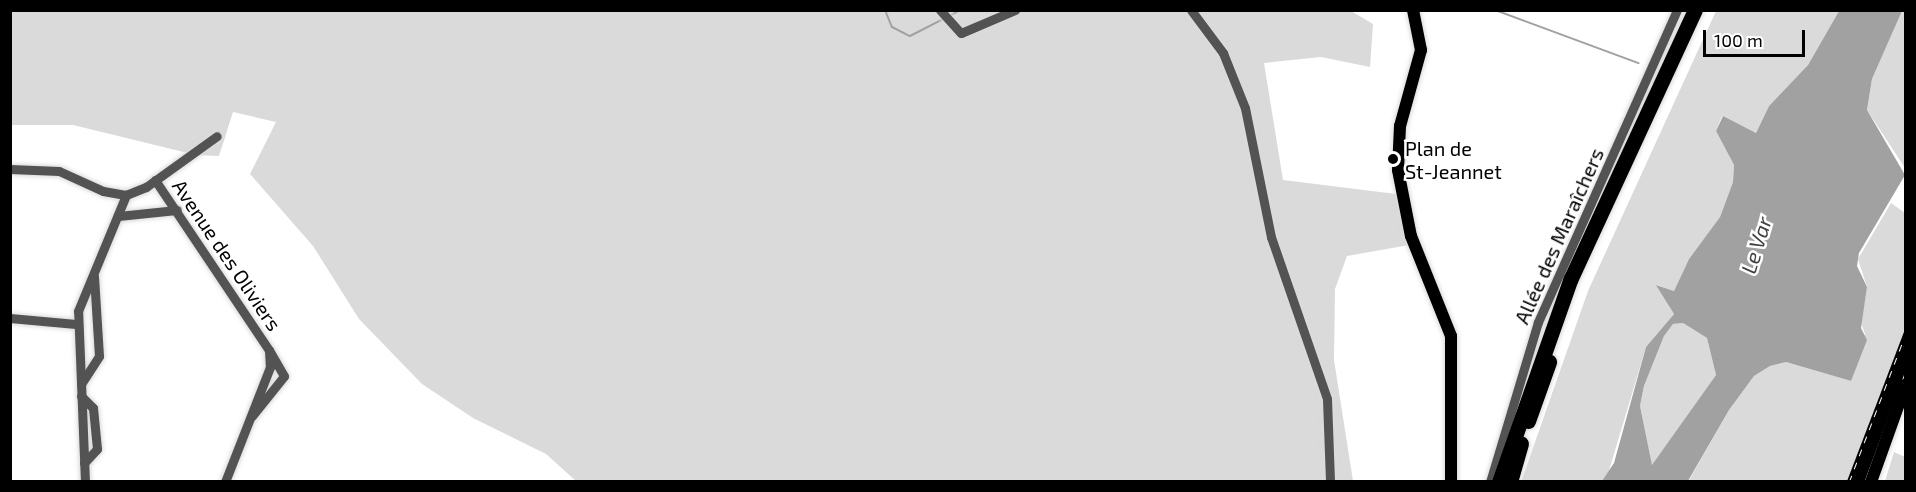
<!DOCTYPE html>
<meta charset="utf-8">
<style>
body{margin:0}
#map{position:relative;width:1916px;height:492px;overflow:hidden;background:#fff;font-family:"Exo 2",sans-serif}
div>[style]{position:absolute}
.green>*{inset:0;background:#dadada}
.water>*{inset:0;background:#a1a1a1}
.stream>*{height:2px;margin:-1px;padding:0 1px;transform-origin:1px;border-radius:1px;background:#a1a1a1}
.roads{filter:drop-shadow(0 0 2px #dbdbdb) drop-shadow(0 0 2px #dbdbdb)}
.minor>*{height:9px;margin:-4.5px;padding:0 4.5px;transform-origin:4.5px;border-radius:4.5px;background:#535353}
.major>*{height:12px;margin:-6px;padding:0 6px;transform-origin:6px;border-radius:6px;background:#000}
.highway>*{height:15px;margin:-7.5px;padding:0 7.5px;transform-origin:7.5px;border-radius:7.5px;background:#000}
.rail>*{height:4.5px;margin-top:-2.25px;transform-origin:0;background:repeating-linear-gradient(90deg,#fff 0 7px,#000 0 14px);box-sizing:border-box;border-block:2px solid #000}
.dots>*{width:16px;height:16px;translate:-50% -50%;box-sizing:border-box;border:3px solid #fff;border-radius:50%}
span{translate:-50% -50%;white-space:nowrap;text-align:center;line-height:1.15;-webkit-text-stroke:5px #fff;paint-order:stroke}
.poi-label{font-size:20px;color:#000}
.left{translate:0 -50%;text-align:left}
.street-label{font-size:20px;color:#000}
.water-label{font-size:21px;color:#424242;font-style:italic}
.frame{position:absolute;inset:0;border:12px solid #000;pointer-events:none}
.scale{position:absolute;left:1703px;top:30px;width:102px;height:27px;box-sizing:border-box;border:3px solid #000;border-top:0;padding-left:8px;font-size:18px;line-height:21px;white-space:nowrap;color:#000;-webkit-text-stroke:4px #fff;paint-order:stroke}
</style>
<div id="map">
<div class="green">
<div style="clip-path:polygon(11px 11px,1351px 11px,1373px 24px,1370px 67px,1321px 57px,1264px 63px,1283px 180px,1396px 194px,1409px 245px,1347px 256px,1335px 289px,1334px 360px,1353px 481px,576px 481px,546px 454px,473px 418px,422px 384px,359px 319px,313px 246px,250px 174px,276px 122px,233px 112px,219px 156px,196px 155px,73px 125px,11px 125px)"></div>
<div style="clip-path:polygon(1716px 11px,1839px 11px,1808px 65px,1769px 106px,1756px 133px,1722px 116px,1716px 131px,1734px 165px,1733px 182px,1720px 217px,1689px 259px,1674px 291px,1657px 285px,1674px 314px,1646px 347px,1608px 474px,1602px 481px,1521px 482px,1588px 291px)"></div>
<div style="clip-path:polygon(1902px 11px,1905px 11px,1905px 168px,1867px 110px,1872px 79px)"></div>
<div style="clip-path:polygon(1891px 203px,1905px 213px,1905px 333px,1849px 481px,1688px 482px,1729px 410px,1754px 376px,1770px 366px,1786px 362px,1851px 381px,1865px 334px,1861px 323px,1867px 287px,1858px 259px)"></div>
<div style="clip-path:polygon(1683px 323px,1707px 338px,1716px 375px,1652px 466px,1640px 406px,1644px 386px,1664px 336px,1673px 324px)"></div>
<div style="clip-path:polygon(1894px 452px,1905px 457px,1905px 481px,1885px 481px)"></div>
</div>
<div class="water">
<div style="clip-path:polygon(evenodd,1839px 11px,1902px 11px,1872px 79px,1867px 110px,1905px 175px,1859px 253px,1857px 266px,1867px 287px,1861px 328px,1867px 340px,1851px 381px,1786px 362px,1770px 366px,1754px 376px,1729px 410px,1688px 481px,1602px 481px,1614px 463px,1646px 347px,1674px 314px,1656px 285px,1674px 291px,1689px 259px,1720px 217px,1733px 182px,1734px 165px,1716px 131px,1723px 116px,1756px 133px,1769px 106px,1808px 65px,1839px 11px,1683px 323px,1707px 338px,1716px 375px,1652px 465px,1640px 406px,1644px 386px,1664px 336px,1673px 324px,1683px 323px)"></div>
</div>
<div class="stream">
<div style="left:885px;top:10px;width:18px;rotate:68deg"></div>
<div style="left:892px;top:27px;width:20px;rotate:27deg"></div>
<div style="left:910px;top:36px;width:37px;rotate:-27deg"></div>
<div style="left:1495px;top:10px;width:153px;rotate:20.3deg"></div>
<div style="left:948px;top:17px;width:14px;rotate:-30deg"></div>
</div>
<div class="roads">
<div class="minor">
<div style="left:940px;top:10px;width:31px;rotate:48deg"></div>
<div style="left:961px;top:33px;width:59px;rotate:-23.1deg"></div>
<div style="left:1191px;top:10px;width:54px;rotate:53.3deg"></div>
<div style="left:1223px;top:53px;width:59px;rotate:68.2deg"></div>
<div style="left:1245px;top:108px;width:132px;rotate:78.6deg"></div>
<div style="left:1271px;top:237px;width:171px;rotate:70.9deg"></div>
<div style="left:1327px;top:399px;width:83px;rotate:87.9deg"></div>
<div style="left:10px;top:169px;width:49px;rotate:2.3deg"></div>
<div style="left:59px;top:171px;width:48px;rotate:24.4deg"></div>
<div style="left:103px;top:191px;width:23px;rotate:10deg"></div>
<div style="left:155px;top:180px;width:205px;rotate:56.2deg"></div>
<div style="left:269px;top:350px;width:17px;rotate:87deg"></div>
<div style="left:270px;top:367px;width:123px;rotate:111.4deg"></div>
<div style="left:118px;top:216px;width:59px;rotate:-5.8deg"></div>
<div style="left:10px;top:318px;width:66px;rotate:5.2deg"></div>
<div style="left:81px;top:384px;width:33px;rotate:-57deg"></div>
<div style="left:99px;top:356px;width:80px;rotate:-93.6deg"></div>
<div style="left:81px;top:396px;width:17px;rotate:45deg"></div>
<div style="left:93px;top:408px;width:41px;rotate:84.4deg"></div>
<div style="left:97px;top:449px;width:19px;rotate:133deg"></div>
<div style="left:252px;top:416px;width:51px;rotate:-51.3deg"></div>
<div style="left:284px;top:376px;width:30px;rotate:-120deg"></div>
<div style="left:85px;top:482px;width:171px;rotate:-92.3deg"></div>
<div style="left:78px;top:311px;width:126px;rotate:-67.5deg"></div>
<div style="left:126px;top:195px;width:22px;rotate:-22deg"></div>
<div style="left:146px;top:187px;width:87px;rotate:-35.7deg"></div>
<div style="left:1490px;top:482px;width:167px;rotate:-73.3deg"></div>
<div style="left:1538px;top:322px;width:342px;rotate:-66deg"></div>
</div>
<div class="major">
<div style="left:1413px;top:10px;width:41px;rotate:78.7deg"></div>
<div style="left:1421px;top:50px;width:79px;rotate:105.4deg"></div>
<div style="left:1400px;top:126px;width:44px;rotate:92.6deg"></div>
<div style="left:1398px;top:170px;width:67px;rotate:78.9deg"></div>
<div style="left:1411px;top:236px;width:108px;rotate:68.2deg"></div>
<div style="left:1451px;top:336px;width:146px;rotate:90deg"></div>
<div style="left:1858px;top:482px;width:139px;rotate:-69.7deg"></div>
<div style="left:1871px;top:482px;width:104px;rotate:-70.3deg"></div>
</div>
<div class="highway">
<div style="left:1528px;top:421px;width:63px;rotate:-70.4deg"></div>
<div style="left:1499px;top:482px;width:216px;rotate:-70.6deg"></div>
<div style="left:1571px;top:278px;width:295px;rotate:-65.2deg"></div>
<div style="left:1510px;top:482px;width:40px;rotate:-74deg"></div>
</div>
</div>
<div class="rail">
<div style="left:1849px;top:482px;width:160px;rotate:-69.1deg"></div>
</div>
<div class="dots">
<div style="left:1393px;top:159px;background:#000"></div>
</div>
<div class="poi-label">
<span class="left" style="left:1405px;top:160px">Plan de<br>St-Jeannet</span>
</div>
<div class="street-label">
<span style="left:1559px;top:236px;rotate:-66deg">Allée des Maraîchers</span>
<span style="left:227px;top:255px;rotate:56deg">Avenue des Oliviers</span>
</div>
<div class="water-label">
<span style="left:1756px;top:245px;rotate:-73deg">Le Var</span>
</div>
<div class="frame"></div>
<div class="scale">100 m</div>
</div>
